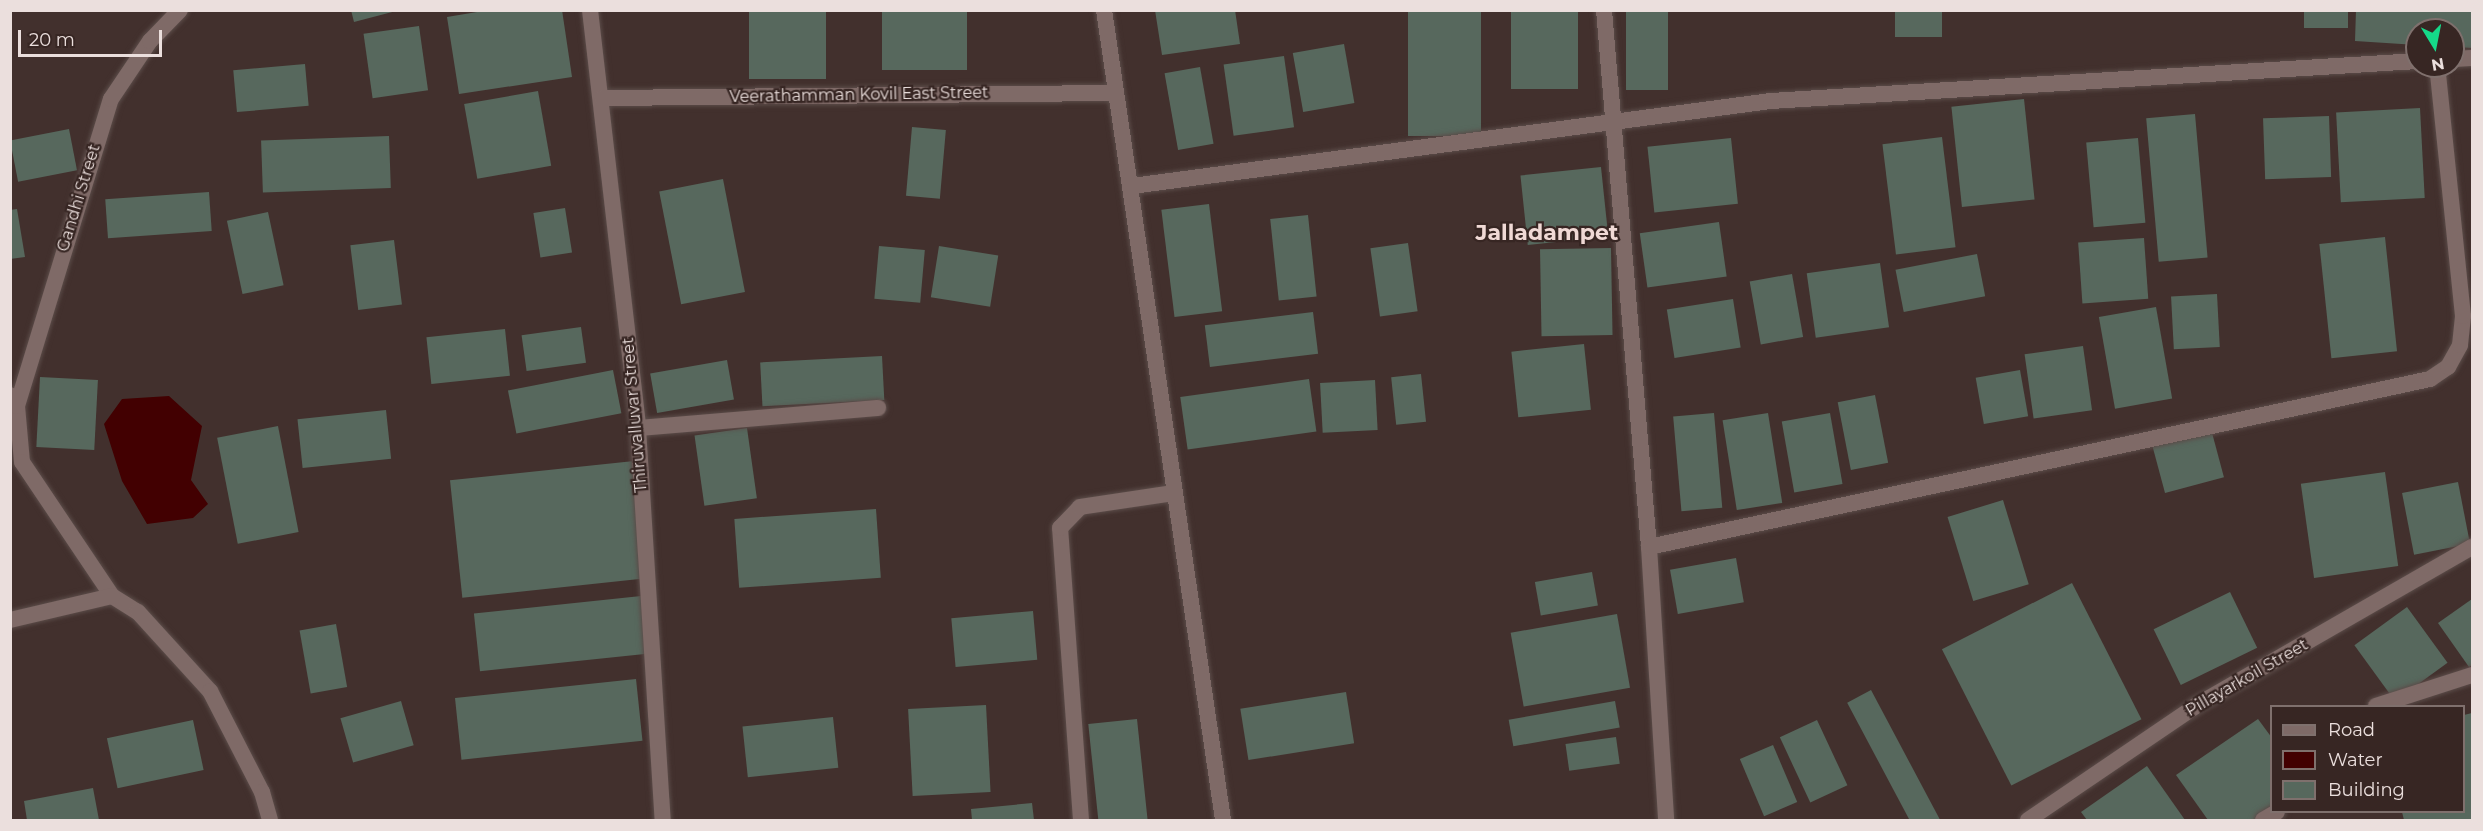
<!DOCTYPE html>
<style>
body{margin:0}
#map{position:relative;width:2483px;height:831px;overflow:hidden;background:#42302d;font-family:Montserrat,sans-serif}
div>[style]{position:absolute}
.water>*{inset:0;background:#420001}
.building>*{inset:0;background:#57685d;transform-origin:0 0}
.roads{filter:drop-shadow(0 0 2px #5b4c49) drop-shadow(0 0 2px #5b4c49)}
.minor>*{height:16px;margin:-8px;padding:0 8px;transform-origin:8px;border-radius:8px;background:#7f6a67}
.tertiary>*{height:16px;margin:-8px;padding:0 8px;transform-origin:8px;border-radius:8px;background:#7f6a67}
span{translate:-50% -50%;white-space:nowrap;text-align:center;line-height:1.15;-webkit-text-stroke:4.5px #372623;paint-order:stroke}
.street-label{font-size:16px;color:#ebdfdd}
.district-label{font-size:22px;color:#f0d9d5;font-weight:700}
.frame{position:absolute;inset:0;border:12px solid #ebdfdd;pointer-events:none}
.legend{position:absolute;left:2270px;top:705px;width:195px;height:108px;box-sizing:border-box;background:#372623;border:2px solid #7f706d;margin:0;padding:8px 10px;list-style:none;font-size:18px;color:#ebdfdd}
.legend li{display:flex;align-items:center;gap:12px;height:30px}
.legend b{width:30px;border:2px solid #7f706d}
.north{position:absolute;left:2405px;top:18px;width:60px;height:60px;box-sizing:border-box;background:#372623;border:2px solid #7f706d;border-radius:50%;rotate:170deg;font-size:16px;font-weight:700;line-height:24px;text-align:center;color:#ebdfdd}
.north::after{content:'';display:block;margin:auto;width:21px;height:27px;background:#15d989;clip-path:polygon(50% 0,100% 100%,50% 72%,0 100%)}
.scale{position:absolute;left:18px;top:30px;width:144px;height:27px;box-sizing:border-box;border:3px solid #ebdfdd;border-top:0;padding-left:8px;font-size:18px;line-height:21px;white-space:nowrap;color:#ebdfdd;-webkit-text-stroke:4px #372623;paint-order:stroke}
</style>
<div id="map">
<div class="water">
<div style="clip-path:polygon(169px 396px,202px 426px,191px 480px,208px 504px,193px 518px,147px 524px,122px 481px,104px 424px,122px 399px)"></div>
</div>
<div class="building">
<div style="clip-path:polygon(351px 10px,396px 10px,396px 11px,354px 22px)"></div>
<div style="clip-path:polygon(489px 10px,562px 10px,572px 77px,459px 94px,447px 17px)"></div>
<div style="left:749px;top:10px;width:77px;height:69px"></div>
<div style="left:882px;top:10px;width:85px;height:60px"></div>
<div style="clip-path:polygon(1155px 10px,1235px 10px,1240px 44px,1162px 55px)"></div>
<div style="left:1408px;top:10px;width:73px;height:126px"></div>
<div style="left:1511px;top:10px;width:67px;height:79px"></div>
<div style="left:1626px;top:10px;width:42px;height:80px"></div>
<div style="left:1895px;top:10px;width:47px;height:27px"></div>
<div style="left:2304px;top:10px;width:44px;height:18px"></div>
<div style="clip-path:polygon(2356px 10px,2472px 10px,2472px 48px,2453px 47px,2453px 30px,2417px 30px,2417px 45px,2355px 41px)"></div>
<div style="left:419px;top:26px;width:65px;height:56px;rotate:82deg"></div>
<div style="left:1344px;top:44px;width:60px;height:52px;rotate:80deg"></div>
<div style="left:1284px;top:56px;width:72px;height:61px;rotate:82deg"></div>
<div style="left:305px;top:64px;width:42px;height:72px;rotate:85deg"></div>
<div style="left:1200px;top:67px;width:78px;height:36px;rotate:80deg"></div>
<div style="left:538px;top:91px;width:76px;height:75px;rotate:80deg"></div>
<div style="left:2024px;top:99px;width:101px;height:73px;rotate:84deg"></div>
<div style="left:2420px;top:108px;width:90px;height:84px;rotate:87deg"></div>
<div style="left:2195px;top:114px;width:144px;height:49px;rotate:85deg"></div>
<div style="left:2329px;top:116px;width:61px;height:66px;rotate:88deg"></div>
<div style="left:912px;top:127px;width:34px;height:69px;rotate:5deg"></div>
<div style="left:69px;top:129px;width:42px;height:60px;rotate:79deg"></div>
<div style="left:389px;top:136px;width:52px;height:128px;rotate:88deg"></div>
<div style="left:1942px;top:137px;width:111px;height:60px;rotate:83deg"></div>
<div style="left:1731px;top:138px;width:66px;height:84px;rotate:84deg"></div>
<div style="left:2138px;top:138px;width:85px;height:52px;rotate:85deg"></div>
<div style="left:1601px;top:167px;width:70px;height:81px;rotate:84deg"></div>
<div style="left:723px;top:179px;width:115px;height:65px;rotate:79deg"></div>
<div style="left:209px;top:192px;width:39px;height:104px;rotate:86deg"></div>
<div style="left:1209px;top:204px;width:108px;height:48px;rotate:83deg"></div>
<div style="left:565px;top:208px;width:45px;height:32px;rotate:81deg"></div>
<div style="clip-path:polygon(17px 209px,25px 257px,10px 259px,10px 210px)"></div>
<div style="left:268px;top:212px;width:75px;height:42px;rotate:78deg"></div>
<div style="left:1308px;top:215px;width:82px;height:38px;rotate:84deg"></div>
<div style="left:1719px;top:222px;width:55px;height:80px;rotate:82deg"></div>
<div style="left:2385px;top:237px;width:115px;height:66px;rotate:84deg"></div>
<div style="left:2144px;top:238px;width:61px;height:66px;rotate:86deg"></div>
<div style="left:394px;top:240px;width:65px;height:44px;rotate:83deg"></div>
<div style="left:1408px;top:243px;width:69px;height:38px;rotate:82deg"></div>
<div style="left:879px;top:246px;width:46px;height:53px;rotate:5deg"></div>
<div style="left:939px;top:246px;width:60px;height:52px;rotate:9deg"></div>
<div style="left:1611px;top:248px;width:87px;height:71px;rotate:89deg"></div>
<div style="left:1977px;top:254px;width:43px;height:83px;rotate:79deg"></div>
<div style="left:1880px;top:263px;width:65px;height:74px;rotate:82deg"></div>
<div style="left:1792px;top:274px;width:64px;height:43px;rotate:80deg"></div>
<div style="left:2217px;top:294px;width:53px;height:46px;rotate:87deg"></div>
<div style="left:1733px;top:299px;width:49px;height:67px;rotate:81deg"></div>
<div style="left:2156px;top:307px;width:93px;height:58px;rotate:80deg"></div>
<div style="left:1313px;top:312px;width:42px;height:109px;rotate:83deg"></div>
<div style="left:581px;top:327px;width:36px;height:60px;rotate:82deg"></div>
<div style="left:505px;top:329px;width:47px;height:79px;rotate:84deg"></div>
<div style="left:1584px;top:344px;width:66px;height:73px;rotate:84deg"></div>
<div style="left:2083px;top:346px;width:65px;height:59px;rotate:82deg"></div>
<div style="left:882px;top:356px;width:44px;height:122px;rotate:87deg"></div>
<div style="left:727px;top:360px;width:40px;height:78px;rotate:80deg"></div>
<div style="left:613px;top:370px;width:44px;height:107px;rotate:79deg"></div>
<div style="left:2020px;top:370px;width:47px;height:45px;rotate:80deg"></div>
<div style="left:1421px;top:374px;width:48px;height:30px;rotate:84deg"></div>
<div style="left:40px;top:377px;width:58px;height:70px;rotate:3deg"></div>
<div style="left:1309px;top:379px;width:53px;height:130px;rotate:82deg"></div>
<div style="left:1375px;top:380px;width:50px;height:55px;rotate:87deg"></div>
<div style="left:1875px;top:395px;width:69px;height:38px;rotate:79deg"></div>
<div style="left:386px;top:410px;width:49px;height:89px;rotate:84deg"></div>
<div style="left:1714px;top:413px;width:95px;height:41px;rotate:85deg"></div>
<div style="left:1768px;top:413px;width:91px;height:46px;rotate:81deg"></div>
<div style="left:1830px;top:413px;width:72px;height:49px;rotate:80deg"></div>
<div style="left:278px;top:426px;width:108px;height:62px;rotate:79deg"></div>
<div style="left:747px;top:428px;width:71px;height:53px;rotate:82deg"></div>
<div style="left:2211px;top:429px;width:50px;height:61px;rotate:75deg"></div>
<div style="left:634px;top:461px;width:118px;height:185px;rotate:84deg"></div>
<div style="left:2385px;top:472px;width:95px;height:85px;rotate:82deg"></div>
<div style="left:2458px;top:482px;width:63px;height:57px;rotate:79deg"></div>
<div style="left:2003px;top:500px;width:88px;height:58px;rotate:73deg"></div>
<div style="left:876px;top:509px;width:69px;height:142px;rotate:86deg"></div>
<div style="left:1736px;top:558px;width:45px;height:67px;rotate:80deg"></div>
<div style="left:1592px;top:572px;width:34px;height:58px;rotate:80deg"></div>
<div style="left:2072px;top:583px;width:153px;height:146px;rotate:63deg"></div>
<div style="left:2230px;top:592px;width:62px;height:85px;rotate:64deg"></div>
<div style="left:641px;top:596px;width:58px;height:168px;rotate:84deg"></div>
<div style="clip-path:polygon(2472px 599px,2472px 665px,2469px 667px,2438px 623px)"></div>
<div style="left:2407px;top:607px;width:69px;height:65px;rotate:54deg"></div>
<div style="left:1033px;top:611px;width:49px;height:82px;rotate:85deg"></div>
<div style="left:1617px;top:614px;width:75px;height:108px;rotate:80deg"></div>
<div style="left:336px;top:624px;width:64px;height:37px;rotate:80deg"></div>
<div style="left:636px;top:679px;width:62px;height:182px;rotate:84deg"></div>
<div style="left:1871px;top:690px;width:147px;height:27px;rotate:62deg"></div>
<div style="left:1346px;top:692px;width:52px;height:107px;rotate:81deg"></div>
<div style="left:401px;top:701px;width:46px;height:63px;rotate:74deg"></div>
<div style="left:1615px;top:701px;width:27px;height:108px;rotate:80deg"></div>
<div style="left:986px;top:705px;width:87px;height:78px;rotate:87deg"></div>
<div style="clip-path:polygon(2472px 713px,2472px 820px,2404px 820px,2402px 812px,2464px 812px,2464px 715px)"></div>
<div style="left:833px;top:717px;width:51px;height:91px;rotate:84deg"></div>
<div style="left:1137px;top:719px;width:101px;height:49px;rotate:84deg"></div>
<div style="clip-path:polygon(2258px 719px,2272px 738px,2272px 808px,2254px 820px,2208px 820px,2176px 775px)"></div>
<div style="left:193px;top:720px;width:51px;height:88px;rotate:78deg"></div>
<div style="left:1817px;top:720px;width:72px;height:41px;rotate:65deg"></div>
<div style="left:1616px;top:737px;width:27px;height:51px;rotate:82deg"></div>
<div style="left:1773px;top:745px;width:62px;height:36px;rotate:67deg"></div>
<div style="clip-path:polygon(2147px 766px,2185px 820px,2087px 820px,2081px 812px)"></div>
<div style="clip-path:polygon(93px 788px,99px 820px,27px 820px,24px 801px)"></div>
<div style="clip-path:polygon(1032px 803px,1034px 820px,972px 820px,971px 809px)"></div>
</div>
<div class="roads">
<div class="minor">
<div style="left:590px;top:10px;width:421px;rotate:83.4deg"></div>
<div style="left:638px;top:428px;width:393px;rotate:86.4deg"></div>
<div style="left:1604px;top:10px;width:539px;rotate:85.21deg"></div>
<div style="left:1649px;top:547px;width:274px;rotate:86.4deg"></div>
<div style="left:2453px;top:59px;width:19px;rotate:-3deg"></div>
<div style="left:602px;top:98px;width:514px;rotate:-0.56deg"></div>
<div style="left:1132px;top:186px;width:645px;rotate:-7.58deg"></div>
<div style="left:1771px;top:101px;width:647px;rotate:-3.54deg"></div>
<div style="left:10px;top:395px;width:13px;rotate:58deg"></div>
<div style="left:17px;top:406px;width:56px;rotate:84.9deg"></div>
<div style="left:22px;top:462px;width:161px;rotate:56.1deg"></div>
<div style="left:112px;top:596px;width:31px;rotate:32deg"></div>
<div style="left:138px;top:612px;width:107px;rotate:47.7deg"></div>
<div style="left:210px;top:691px;width:114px;rotate:62.8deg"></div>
<div style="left:262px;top:792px;width:29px;rotate:74deg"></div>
<div style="left:17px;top:406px;width:321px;rotate:-73deg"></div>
<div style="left:111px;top:99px;width:70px;rotate:-56.1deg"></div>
<div style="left:150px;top:41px;width:43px;rotate:-45.9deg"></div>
<div style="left:638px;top:428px;width:241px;rotate:-4.8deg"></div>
<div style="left:1649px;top:547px;width:799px;rotate:-12.14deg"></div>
<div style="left:2430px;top:379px;width:22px;rotate:-34deg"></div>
<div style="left:2448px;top:367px;width:25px;rotate:-61deg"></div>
<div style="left:2460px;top:345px;width:29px;rotate:-84deg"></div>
<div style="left:2463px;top:316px;width:251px;rotate:-95.9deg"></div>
<div style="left:10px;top:620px;width:105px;rotate:-13.2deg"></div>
<div style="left:2376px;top:706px;width:101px;rotate:-17.9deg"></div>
<div style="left:1081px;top:820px;width:293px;rotate:-94.1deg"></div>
<div style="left:1060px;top:528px;width:29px;rotate:-46deg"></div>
<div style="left:1080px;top:507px;width:95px;rotate:-8.5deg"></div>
<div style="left:2263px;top:820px;width:16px;rotate:-30deg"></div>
</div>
<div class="tertiary">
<div style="left:1104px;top:10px;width:819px;rotate:81.64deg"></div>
<div style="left:2028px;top:820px;width:204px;rotate:-34.2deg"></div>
<div style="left:2197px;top:705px;width:317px;rotate:-29.9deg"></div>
</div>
</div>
<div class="street-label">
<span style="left:859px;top:95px;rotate:-1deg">Veerathamman Kovil East Street</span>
<span style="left:79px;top:198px;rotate:-73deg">Gandhi Street</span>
<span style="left:635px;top:415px;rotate:-95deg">Thiruvalluvar Street</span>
<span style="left:2247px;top:678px;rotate:-30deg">Pillayarkoil Street</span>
</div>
<div class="district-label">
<span style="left:1547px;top:233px">Jalladampet</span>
</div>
<div class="frame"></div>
<ul class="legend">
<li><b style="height:8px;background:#7f6a67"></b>Road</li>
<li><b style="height:16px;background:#420001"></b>Water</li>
<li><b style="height:16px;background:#57685d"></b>Building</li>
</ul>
<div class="north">N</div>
<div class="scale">20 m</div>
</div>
